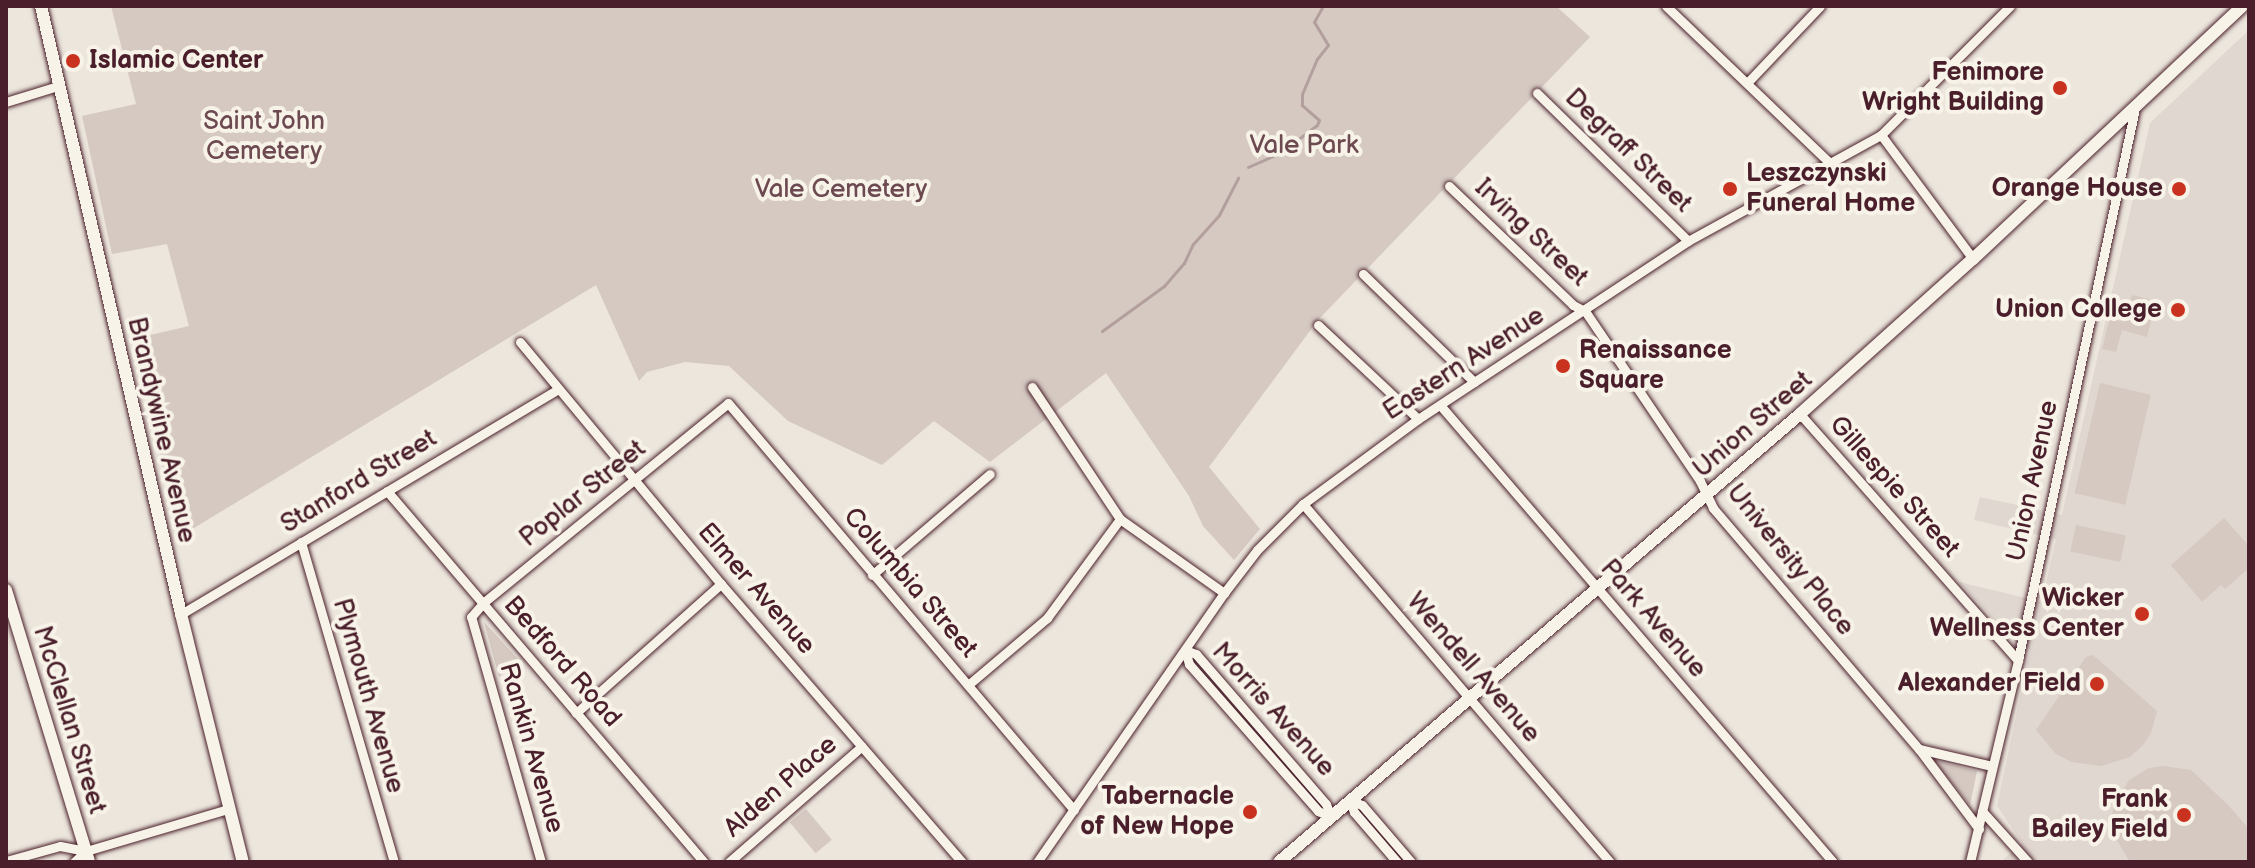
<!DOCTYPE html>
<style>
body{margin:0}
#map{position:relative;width:2255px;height:868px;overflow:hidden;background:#ece6dd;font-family:"Balsamiq Sans",sans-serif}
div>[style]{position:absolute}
.built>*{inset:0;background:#e0d7d0}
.green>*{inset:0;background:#d5c9c2;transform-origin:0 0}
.stream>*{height:3px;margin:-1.5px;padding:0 1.5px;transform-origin:1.5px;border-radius:1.5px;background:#b39f9d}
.roads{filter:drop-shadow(0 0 2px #4a1f2b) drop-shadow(0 0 2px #4a1f2b)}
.street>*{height:9px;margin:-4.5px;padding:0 4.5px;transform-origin:4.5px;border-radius:4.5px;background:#f7f3e8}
.secondary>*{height:12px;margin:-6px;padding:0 6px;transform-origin:6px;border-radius:6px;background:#f7f3e8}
.dots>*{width:22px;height:22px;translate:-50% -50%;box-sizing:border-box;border:4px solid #f7f3e8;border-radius:50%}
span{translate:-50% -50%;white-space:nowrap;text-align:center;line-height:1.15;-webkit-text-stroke:8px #f7f3e8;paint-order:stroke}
.poi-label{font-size:26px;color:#4a1f2b;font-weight:700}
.left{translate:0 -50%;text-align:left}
.right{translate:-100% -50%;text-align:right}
.park-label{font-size:26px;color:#6d4a51}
.street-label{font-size:26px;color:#4a1f2b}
.frame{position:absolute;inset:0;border:8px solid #4a1f2b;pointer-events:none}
</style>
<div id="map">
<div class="built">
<div style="clip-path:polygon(2249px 30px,2249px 862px,2001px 862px,2022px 843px,1997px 806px,2030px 650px,2012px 639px,1959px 582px,2042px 602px,2056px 539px,1974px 520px,1980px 497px,2062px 515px,2150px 123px)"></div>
</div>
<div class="green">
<div style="clip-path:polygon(111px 6px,1556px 6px,1590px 37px,1318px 320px,1209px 467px,1260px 529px,1234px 560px,1203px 526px,1189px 496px,1106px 373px,990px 462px,934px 421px,882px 465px,788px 421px,729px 366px,685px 362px,647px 372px,639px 381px,596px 285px,179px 537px,133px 339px,189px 326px,167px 244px,112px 254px,82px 116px,136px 104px)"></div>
<div style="clip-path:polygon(2132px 295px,2156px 301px,2147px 337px,2122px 330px,2116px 352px,2102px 349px,2110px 318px,2124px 322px)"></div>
<div style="left:2100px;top:383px;width:52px;height:113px;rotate:13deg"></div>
<div style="clip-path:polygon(2224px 518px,2249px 546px,2249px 568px,2225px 589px,2221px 585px,2202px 602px,2171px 565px)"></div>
<div style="left:2076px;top:525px;width:51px;height:27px;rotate:12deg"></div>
<div style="clip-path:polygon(484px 622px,518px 659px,499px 677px)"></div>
<div style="clip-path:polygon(2093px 655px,2157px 711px,2151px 733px,2143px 745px,2130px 757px,2101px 766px,2072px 762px,2056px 754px,2036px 730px,2086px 657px)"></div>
<div style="clip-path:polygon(1933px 760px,1977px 771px,1970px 805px)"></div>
<div style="clip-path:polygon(2163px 766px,2191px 770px,2228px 805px,2249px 829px,2249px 862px,2130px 862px,2116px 839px,2112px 813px,2115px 803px,2129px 780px,2149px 768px)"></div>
<div style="left:806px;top:809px;width:40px;height:21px;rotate:50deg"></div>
</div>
<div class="stream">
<div style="left:1248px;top:167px;width:35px;rotate:-24deg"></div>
<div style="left:1280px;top:153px;width:46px;rotate:-37.1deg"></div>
<div style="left:1317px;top:125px;width:5px;rotate:-68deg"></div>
<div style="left:1319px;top:120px;width:23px;rotate:-139deg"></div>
<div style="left:1302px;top:105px;width:11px;rotate:-90deg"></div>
<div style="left:1302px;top:94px;width:38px;rotate:-67deg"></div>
<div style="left:1317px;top:59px;width:18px;rotate:-52deg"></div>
<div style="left:1328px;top:45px;width:27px;rotate:-121deg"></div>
<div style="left:1314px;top:22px;width:18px;rotate:-61deg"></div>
<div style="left:1102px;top:331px;width:77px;rotate:-36deg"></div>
<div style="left:1164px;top:286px;width:30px;rotate:-49deg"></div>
<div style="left:1184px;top:263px;width:21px;rotate:-65deg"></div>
<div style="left:1193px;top:244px;width:39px;rotate:-48deg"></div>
<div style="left:1219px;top:215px;width:42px;rotate:-62.8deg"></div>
</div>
<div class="roads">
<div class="street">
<div style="left:1666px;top:6px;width:228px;rotate:43.8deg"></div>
<div style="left:1747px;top:83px;width:106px;rotate:-46.5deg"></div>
<div style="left:1537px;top:93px;width:211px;rotate:44.4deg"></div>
<div style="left:6px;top:102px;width:54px;rotate:-17.1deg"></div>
<div style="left:1881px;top:135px;width:154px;rotate:53.4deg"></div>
<div style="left:1449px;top:186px;width:172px;rotate:43.8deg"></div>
<div style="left:1573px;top:305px;width:13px;rotate:27deg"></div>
<div style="left:1585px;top:311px;width:205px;rotate:55.9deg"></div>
<div style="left:1700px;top:481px;width:30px;rotate:64deg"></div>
<div style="left:1713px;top:508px;width:317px;rotate:49.5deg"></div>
<div style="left:1919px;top:749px;width:100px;rotate:53.1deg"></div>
<div style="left:1363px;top:274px;width:155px;rotate:44.2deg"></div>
<div style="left:1318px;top:325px;width:137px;rotate:43.2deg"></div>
<div style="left:520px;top:342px;width:315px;rotate:50.3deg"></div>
<div style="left:721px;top:584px;width:368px;rotate:49.1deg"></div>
<div style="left:1032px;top:387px;width:159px;rotate:56.3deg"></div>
<div style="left:1120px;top:519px;width:128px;rotate:35.4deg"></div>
<div style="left:1440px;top:405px;width:603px;rotate:49.31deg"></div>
<div style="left:1800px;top:414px;width:329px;rotate:48.5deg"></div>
<div style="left:387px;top:491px;width:488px;rotate:49.5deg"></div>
<div style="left:1303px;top:504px;width:472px;rotate:49.4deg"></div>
<div style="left:301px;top:542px;width:333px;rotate:73.8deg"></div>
<div style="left:872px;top:575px;width:155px;rotate:-40.6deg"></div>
<div style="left:181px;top:614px;width:439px;rotate:-30.8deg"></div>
<div style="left:1185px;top:650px;width:12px;rotate:20deg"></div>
<div style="left:1196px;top:654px;width:198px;rotate:49.1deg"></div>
<div style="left:1326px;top:804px;width:14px;rotate:69deg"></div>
<div style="left:1185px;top:650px;width:15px;rotate:74deg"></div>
<div style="left:1189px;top:664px;width:196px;rotate:48.7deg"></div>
<div style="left:1318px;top:811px;width:14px;rotate:25deg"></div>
<div style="left:968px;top:685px;width:104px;rotate:-40.3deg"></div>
<div style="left:1047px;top:618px;width:123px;rotate:-53.6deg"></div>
<div style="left:576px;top:713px;width:194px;rotate:-41.7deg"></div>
<div style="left:1919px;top:749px;width:75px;rotate:13.1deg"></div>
<div style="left:1350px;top:800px;width:13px;rotate:23deg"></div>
<div style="left:1362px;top:805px;width:75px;rotate:49.3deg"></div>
<div style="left:1350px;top:800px;width:13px;rotate:72deg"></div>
<div style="left:1354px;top:812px;width:66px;rotate:49.3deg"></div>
<div style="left:1982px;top:811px;width:69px;rotate:48deg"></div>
<div style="left:6px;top:861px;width:56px;rotate:-15.5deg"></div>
<div style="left:60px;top:846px;width:26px;rotate:11deg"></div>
<div style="left:74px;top:862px;width:16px;rotate:-43deg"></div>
<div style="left:86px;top:851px;width:148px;rotate:-16.5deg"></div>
<div style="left:541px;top:862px;width:255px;rotate:-105.9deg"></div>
<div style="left:471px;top:617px;width:18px;rotate:-49deg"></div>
<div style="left:483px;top:603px;width:316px;rotate:-39.2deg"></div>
<div style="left:728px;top:403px;width:534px;rotate:49.63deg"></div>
<div style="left:729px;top:862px;width:176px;rotate:-41.1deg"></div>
<div style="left:1037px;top:862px;width:328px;rotate:-55.2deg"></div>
<div style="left:1224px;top:593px;width:54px;rotate:-52.5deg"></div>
<div style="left:1257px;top:550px;width:65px;rotate:-45deg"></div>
<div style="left:1303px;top:504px;width:143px;rotate:-36.5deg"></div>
<div style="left:1418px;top:419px;width:323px;rotate:-33.4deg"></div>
<div style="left:1688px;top:241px;width:220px;rotate:-28.8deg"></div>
<div style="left:1881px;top:135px;width:182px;rotate:-45deg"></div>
<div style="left:1970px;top:862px;width:208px;rotate:-76.6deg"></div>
<div style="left:2018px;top:660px;width:564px;rotate:-78.03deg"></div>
</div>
<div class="secondary">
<div style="left:41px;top:6px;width:624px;rotate:77.03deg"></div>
<div style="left:181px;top:614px;width:256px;rotate:76deg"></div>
<div style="left:6px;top:590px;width:284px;rotate:73deg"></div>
<div style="left:1279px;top:862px;width:687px;rotate:-40.69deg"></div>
<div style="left:1800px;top:414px;width:232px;rotate:-41.9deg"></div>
<div style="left:1973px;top:259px;width:369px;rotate:-43.2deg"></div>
</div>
</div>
<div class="dots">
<div style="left:73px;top:61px;background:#c8321e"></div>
<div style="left:2060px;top:88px;background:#c8321e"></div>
<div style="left:1730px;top:189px;background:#c8321e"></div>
<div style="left:2179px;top:189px;background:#c8321e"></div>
<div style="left:2178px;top:310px;background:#c8321e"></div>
<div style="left:1563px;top:366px;background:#c8321e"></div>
<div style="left:2142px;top:614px;background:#c8321e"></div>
<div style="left:2097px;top:684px;background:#c8321e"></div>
<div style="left:1250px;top:812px;background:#c8321e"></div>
<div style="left:2184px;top:815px;background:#c8321e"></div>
</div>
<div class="poi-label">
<span class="left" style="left:89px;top:61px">Islamic Center</span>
<span class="right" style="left:2044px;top:88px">Fenimore<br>Wright Building</span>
<span class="left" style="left:1746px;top:189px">Leszczynski<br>Funeral Home</span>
<span class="right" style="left:2163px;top:189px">Orange House</span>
<span class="right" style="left:2162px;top:310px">Union College</span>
<span class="left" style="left:1579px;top:366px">Renaissance<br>Square</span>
<span class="right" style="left:2124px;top:614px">Wicker<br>Wellness Center</span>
<span class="right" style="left:2081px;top:684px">Alexander Field</span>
<span class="right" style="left:1234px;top:812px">Tabernacle<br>of New Hope</span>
<span class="right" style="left:2168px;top:815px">Frank<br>Bailey Field</span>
</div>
<div class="park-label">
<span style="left:264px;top:137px">Saint John<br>Cemetery</span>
<span style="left:1304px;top:146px">Vale Park</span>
<span style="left:841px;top:190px">Vale Cemetery</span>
</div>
<div class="street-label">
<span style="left:1628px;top:151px;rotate:44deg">Degraff Street</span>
<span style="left:1531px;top:233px;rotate:43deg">Irving Street</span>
<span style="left:1464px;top:364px;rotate:-33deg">Eastern Avenue</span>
<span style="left:1753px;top:425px;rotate:-41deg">Union Street</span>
<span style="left:161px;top:430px;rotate:77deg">Brandywine Avenue</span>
<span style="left:2033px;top:481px;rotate:-78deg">Union Avenue</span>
<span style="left:359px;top:482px;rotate:-31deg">Stanford Street</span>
<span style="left:1894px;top:487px;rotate:48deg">Gillespie Street</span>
<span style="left:583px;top:494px;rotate:-39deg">Poplar Street</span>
<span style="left:1790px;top:560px;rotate:51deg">University Place</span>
<span style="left:910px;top:583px;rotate:49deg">Columbia Street</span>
<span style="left:756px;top:589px;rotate:49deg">Elmer Avenue</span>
<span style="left:1653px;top:619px;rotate:49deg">Park Avenue</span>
<span style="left:562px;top:662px;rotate:49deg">Bedford Road</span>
<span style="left:1473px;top:668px;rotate:49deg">Wendell Avenue</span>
<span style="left:368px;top:696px;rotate:74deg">Plymouth Avenue</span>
<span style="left:1273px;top:710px;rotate:48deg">Morris Avenue</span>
<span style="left:69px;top:720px;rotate:73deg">McClellan Street</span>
<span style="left:531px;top:748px;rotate:74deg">Rankin Avenue</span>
<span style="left:781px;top:787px;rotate:-41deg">Alden Place</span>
</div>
<div class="frame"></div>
</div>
